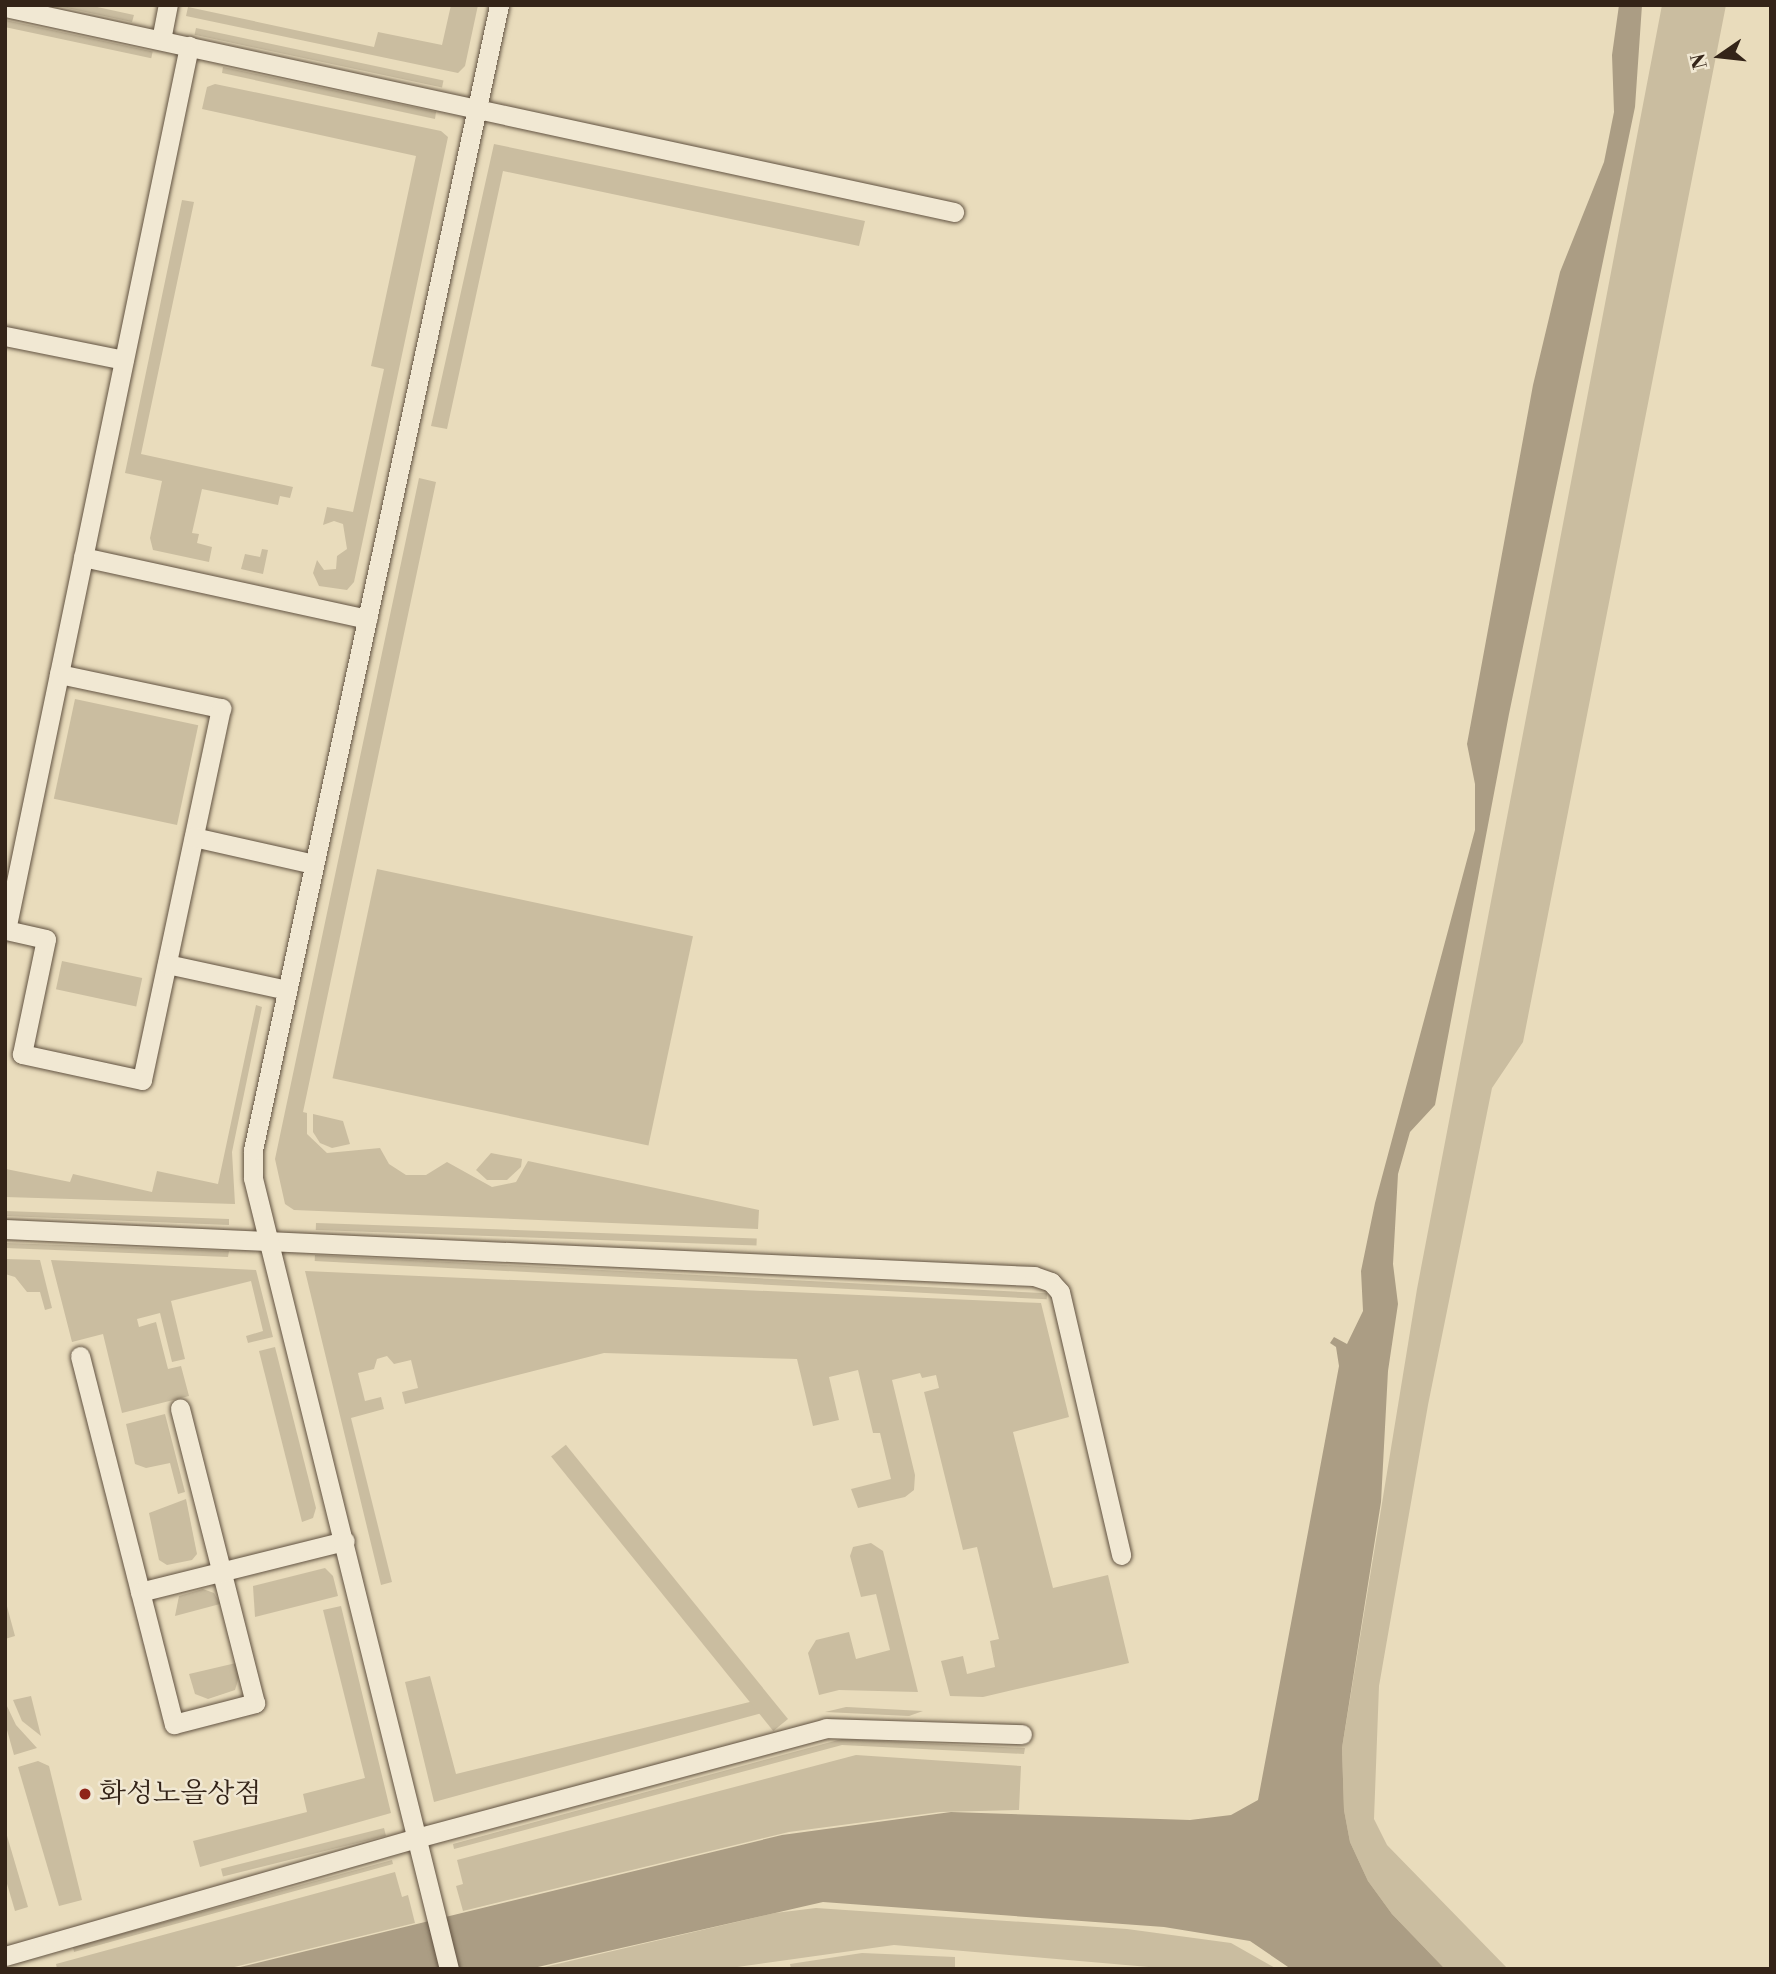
<!DOCTYPE html>
<meta charset="utf-8">
<style>
body{margin:0}
#map{position:relative;width:1776px;height:1974px;overflow:hidden;background:#e9dcbc;font-family:"Libre Bodoni","Noto Serif KR",serif}
div>[style]{position:absolute}
.green>*{inset:0;background:#cabda0;transform-origin:0 0}
.water>*{inset:0;background:#ab9d84}
.roads{filter:drop-shadow(0 0 2px #615241) drop-shadow(0 0 2px #615241)}
.minor>*{height:19px;margin:-9.5px;padding:0 9.5px;transform-origin:9.5px;border-radius:9.5px;background:#f1e8d3}
.dots>*{width:19px;height:19px;translate:-50% -50%;box-sizing:border-box;border:4px solid #f1e8d3;border-radius:50%}
span{translate:-50% -50%;white-space:nowrap;text-align:center;line-height:1.15;-webkit-text-stroke:5px #f1e8d3;paint-order:stroke}
.poi-label{font-size:28px;color:#342418}
.left{translate:0 -50%;text-align:left}
.frame{position:absolute;inset:0;border:7px solid #342418;pointer-events:none}
.north{position:absolute;left:1685px;top:21px;width:70px;height:70px;-webkit-text-stroke:5px #f1e8d3;paint-order:stroke;rotate:256deg;font-size:19px;font-weight:700;line-height:28px;text-align:center;color:#342418}
.north::after{content:'';display:block;margin:auto;width:24px;height:32px;background:#342418;clip-path:polygon(50% 0,100% 100%,50% 72%,0 100%)}
</style>
<div id="map">
<div class="green">
<div style="clip-path:polygon(53px 5px,88px 5px,134px 15px,132px 22px)"></div>
<div style="clip-path:polygon(451px 5px,478px 5px,465px 66px,458px 73px,186px 16px,188px 7px,374px 47px,378px 32px,442px 45px)"></div>
<div style="clip-path:polygon(1662px 5px,1726px 5px,1523px 1042px,1492px 1088px,1428px 1405px,1379px 1686px,1374px 1819px,1387px 1845px,1508px 1969px,1445px 1969px,1392px 1914px,1368px 1881px,1350px 1842px,1344px 1810px,1342px 1748px,1417px 1289px)"></div>
<div style="left:5px;top:20px;width:151px;height:7px;rotate:12deg"></div>
<div style="left:196px;top:28px;width:253px;height:7px;rotate:12deg"></div>
<div style="clip-path:polygon(223px 67px,436px 112px,435px 119px,222px 73px)"></div>
<div style="clip-path:polygon(215px 84px,441px 131px,448px 137px,354px 582px,347px 590px,319px 586px,313px 573px,317px 560px,324px 570px,336px 569px,337px 556px,347px 549px,343px 524px,334px 521px,323px 525px,327px 507px,353px 512px,384px 369px,371px 366px,416px 156px,202px 109px,207px 87px)"></div>
<div style="clip-path:polygon(494px 144px,865px 221px,859px 246px,503px 171px,447px 429px,431px 426px)"></div>
<div style="clip-path:polygon(182px 200px,194px 202px,141px 454px,293px 487px,290px 498px,280px 496px,278px 505px,202px 489px,192px 533px,199px 534px,197px 543px,212px 547px,209px 562px,153px 550px,150px 538px,162px 481px,125px 473px)"></div>
<div style="clip-path:polygon(419px 478px,436px 482px,303px 1112px,307px 1113px,307px 1134px,327px 1153px,380px 1148px,389px 1164px,406px 1175px,426px 1175px,447px 1162px,492px 1187px,516px 1182px,528px 1161px,759px 1210px,758px 1229px,294px 1210px,285px 1204px,275px 1159px)"></div>
<div style="clip-path:polygon(262px 549px,268px 550px,263px 574px,241px 569px,245px 554px,260px 557px)"></div>
<div style="left:75px;top:699px;width:126px;height:102px;rotate:12deg"></div>
<div style="left:377px;top:869px;width:323px;height:214px;rotate:12deg"></div>
<div style="left:62px;top:961px;width:82px;height:29px;rotate:12deg"></div>
<div style="clip-path:polygon(256px 1005px,262px 1007px,232px 1152px,235px 1204px,5px 1197px,6px 1169px,70px 1182px,73px 1174px,152px 1192px,157px 1171px,218px 1184px)"></div>
<div style="clip-path:polygon(313px 1114px,343px 1121px,350px 1144px,332px 1148px,320px 1143px,313px 1132px)"></div>
<div style="clip-path:polygon(491px 1153px,522px 1159px,521px 1167px,507px 1180px,487px 1180px,476px 1170px)"></div>
<div style="clip-path:polygon(5px 1211px,229px 1219px,229px 1225px,5px 1216px)"></div>
<div style="left:316px;top:1223px;width:441px;height:7px;rotate:2deg"></div>
<div style="clip-path:polygon(5px 1243px,229px 1251px,228px 1257px,5px 1248px)"></div>
<div style="left:315px;top:1255px;width:733px;height:6px;rotate:3deg"></div>
<div style="clip-path:polygon(5px 1259px,40px 1260px,52px 1308px,45px 1310px,40px 1292px,27px 1292px,15px 1277px,5px 1274px)"></div>
<div style="clip-path:polygon(51px 1260px,256px 1270px,273px 1337px,248px 1343px,246px 1336px,263px 1331px,251px 1281px,171px 1301px,185px 1359px,172px 1362px,160px 1313px,137px 1319px,139px 1327px,156px 1322px,168px 1369px,181px 1366px,189px 1396px,122px 1413px,103px 1334px,72px 1342px)"></div>
<div style="clip-path:polygon(305px 1271px,1041px 1303px,1069px 1417px,1013px 1432px,1053px 1588px,1108px 1575px,1129px 1663px,983px 1697px,950px 1696px,941px 1661px,963px 1656px,967px 1674px,995px 1667px,990px 1641px,999px 1639px,977px 1547px,963px 1550px,924px 1392px,939px 1388px,936px 1375px,922px 1378px,920px 1373px,892px 1380px,915px 1475px,914px 1490px,905px 1497px,858px 1508px,851px 1489px,891px 1479px,880px 1433px,873px 1433px,858px 1370px,829px 1377px,839px 1420px,813px 1426px,797px 1359px,604px 1353px,405px 1404px,402px 1392px,418px 1388px,411px 1360px,394px 1364px,387px 1356px,377px 1359px,374px 1369px,358px 1373px,365px 1401px,381px 1397px,384px 1409px,351px 1418px,392px 1582px,381px 1585px)"></div>
<div style="clip-path:polygon(275px 1347px,316px 1508px,313px 1518px,302px 1522px,259px 1351px)"></div>
<div style="clip-path:polygon(165px 1414px,185px 1492px,178px 1494px,170px 1463px,146px 1468px,135px 1464px,126px 1424px)"></div>
<div style="clip-path:polygon(186px 1499px,197px 1554px,192px 1560px,167px 1565px,159px 1560px,149px 1513px)"></div>
<div style="clip-path:polygon(871px 1543px,883px 1551px,918px 1692px,839px 1690px,819px 1695px,808px 1653px,816px 1640px,849px 1632px,856px 1659px,890px 1650px,876px 1594px,861px 1597px,850px 1556px,853px 1547px)"></div>
<div style="clip-path:polygon(325px 1568px,333px 1576px,338px 1596px,255px 1617px,253px 1586px)"></div>
<div style="clip-path:polygon(203px 1589px,214px 1593px,220px 1604px,175px 1616px,179px 1596px)"></div>
<div style="clip-path:polygon(5px 1599px,15px 1636px,5px 1639px)"></div>
<div style="clip-path:polygon(341px 1606px,391px 1813px,200px 1867px,193px 1841px,307px 1812px,303px 1794px,365px 1778px,323px 1610px)"></div>
<div style="clip-path:polygon(236px 1663px,239px 1677px,235px 1690px,208px 1699px,195px 1694px,189px 1674px)"></div>
<div style="clip-path:polygon(430px 1676px,456px 1774px,770px 1697px,773px 1710px,434px 1802px,405px 1682px)"></div>
<div style="clip-path:polygon(31px 1696px,41px 1736px,22px 1721px,13px 1700px)"></div>
<div style="clip-path:polygon(5px 1702px,16px 1725px,37px 1748px,14px 1755px,5px 1723px)"></div>
<div style="clip-path:polygon(846px 1707px,847px 1707px,923px 1711px,909px 1716px,825px 1712px)"></div>
<div style="left:788px;top:1719px;width:19px;height:353px;rotate:141deg"></div>
<div style="clip-path:polygon(842px 1739px,1025px 1748px,1024px 1754px,842px 1745px,454px 1849px,453px 1844px)"></div>
<div style="clip-path:polygon(856px 1755px,1021px 1766px,1019px 1810px,940px 1812px,789px 1832px,463px 1911px,456px 1886px,463px 1884px,457px 1860px)"></div>
<div style="clip-path:polygon(38px 1761px,49px 1766px,82px 1900px,59px 1906px,18px 1767px)"></div>
<div style="left:384px;top:1828px;width:8px;height:168px;rotate:76deg"></div>
<div style="clip-path:polygon(5px 1829px,28px 1907px,15px 1911px,5px 1877px)"></div>
<div style="clip-path:polygon(392px 1860px,393px 1864px,74px 1952px,73px 1947px)"></div>
<div style="clip-path:polygon(395px 1872px,402px 1897px,408px 1895px,415px 1923px,226px 1969px,57px 1969px,56px 1964px)"></div>
<div style="clip-path:polygon(816px 1908px,1127px 1929px,1231px 1943px,1277px 1969px,1172px 1969px,894px 1945px,723px 1969px,536px 1969px,775px 1913px)"></div>
<div style="clip-path:polygon(862px 1953px,955px 1957px,955px 1969px,791px 1969px,790px 1964px)"></div>
</div>
<div class="water">
<div style="clip-path:polygon(1619px 5px,1642px 5px,1635px 107px,1509px 714px,1435px 1105px,1410px 1132px,1398px 1174px,1393px 1264px,1398px 1304px,1388px 1371px,1381px 1502px,1342px 1748px,1344px 1810px,1350px 1842px,1368px 1881px,1392px 1914px,1445px 1969px,1291px 1969px,1250px 1941px,1164px 1927px,823px 1902px,529px 1969px,232px 1969px,782px 1835px,951px 1812px,1190px 1820px,1231px 1815px,1258px 1800px,1339px 1366px,1336px 1347px,1330px 1343px,1334px 1337px,1347px 1344px,1363px 1311px,1361px 1271px,1375px 1203px,1475px 830px,1475px 784px,1467px 744px,1533px 385px,1560px 272px,1604px 162px,1614px 112px,1612px 55px)"></div>
</div>
<div class="roads">
<div class="minor">
<div style="left:5px;top:7px;width:971px;rotate:12.19deg"></div>
<div style="left:161px;top:40px;width:36px;rotate:-79deg"></div>
<div style="left:5px;top:336px;width:121px;rotate:11.4deg"></div>
<div style="left:83px;top:557px;width:291px;rotate:12.3deg"></div>
<div style="left:59px;top:674px;width:166px;rotate:11.9deg"></div>
<div style="left:221px;top:708px;width:380px;rotate:102deg"></div>
<div style="left:142px;top:1080px;width:123px;rotate:-167.8deg"></div>
<div style="left:22px;top:1054px;width:117px;rotate:-78.2deg"></div>
<div style="left:46px;top:939px;width:41px;rotate:-167.3deg"></div>
<div style="left:6px;top:930px;width:903px;rotate:-78.3deg"></div>
<div style="left:194px;top:837px;width:123px;rotate:12.7deg"></div>
<div style="left:167px;top:964px;width:123px;rotate:12.2deg"></div>
<div style="left:5px;top:1229px;width:1030px;rotate:2.62deg"></div>
<div style="left:1034px;top:1276px;width:18px;rotate:19deg"></div>
<div style="left:1051px;top:1282px;width:13px;rotate:48deg"></div>
<div style="left:1060px;top:1292px;width:270px;rotate:76.9deg"></div>
<div style="left:80px;top:1356px;width:380px;rotate:75.7deg"></div>
<div style="left:174px;top:1724px;width:84px;rotate:-14.5deg"></div>
<div style="left:255px;top:1703px;width:304px;rotate:-104.3deg"></div>
<div style="left:140px;top:1592px;width:211px;rotate:-14deg"></div>
<div style="left:5px;top:1956px;width:432px;rotate:-16deg"></div>
<div style="left:420px;top:1837px;width:420px;rotate:-15deg"></div>
<div style="left:826px;top:1728px;width:196px;rotate:1.8deg"></div>
<div style="left:449px;top:1969px;width:815px;rotate:-103.92deg"></div>
<div style="left:253px;top:1178px;width:28px;rotate:-90deg"></div>
<div style="left:253px;top:1150px;width:1171px;rotate:-77.87deg"></div>
</div>
</div>
<div class="dots">
<div style="left:85px;top:1794px;background:#8f2418"></div>
</div>
<div class="poi-label">
<span class="left" style="left:99px;top:1794px">화성노을상점</span>
</div>
<div class="frame"></div>
<div class="north">N</div>
</div>
